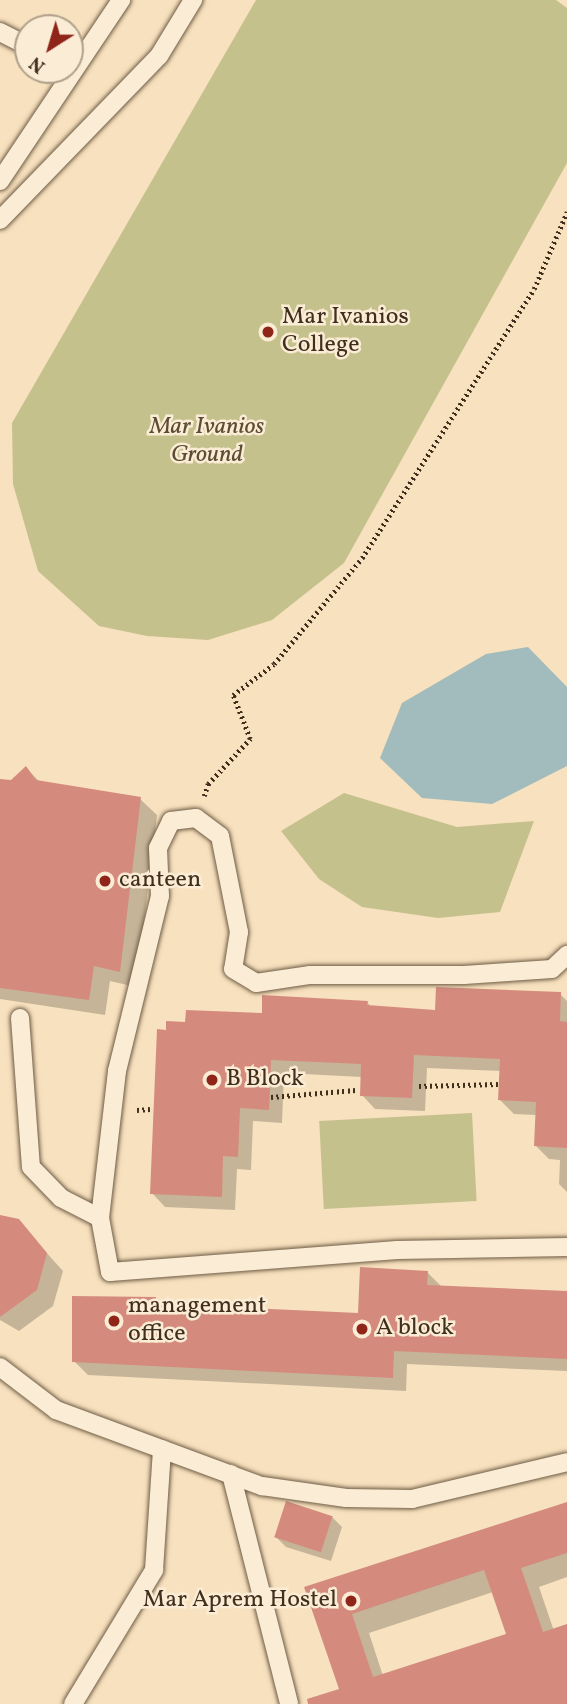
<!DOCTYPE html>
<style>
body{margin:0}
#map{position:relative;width:567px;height:1704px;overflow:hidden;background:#f8e1be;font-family:Vollkorn,serif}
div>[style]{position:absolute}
.green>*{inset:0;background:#c5c18c;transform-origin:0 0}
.water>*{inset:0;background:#a2bbbc}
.shadow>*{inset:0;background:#0003}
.building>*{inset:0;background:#d48b7e;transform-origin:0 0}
.path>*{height:4.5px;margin-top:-2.25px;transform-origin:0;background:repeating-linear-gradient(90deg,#402f1d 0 2px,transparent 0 5.5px)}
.roads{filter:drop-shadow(0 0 2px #6e5c45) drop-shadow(0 0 2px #6e5c45)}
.lane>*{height:18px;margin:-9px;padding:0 9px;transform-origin:9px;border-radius:9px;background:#faecd5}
.dots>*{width:19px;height:19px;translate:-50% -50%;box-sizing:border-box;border:4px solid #faecd5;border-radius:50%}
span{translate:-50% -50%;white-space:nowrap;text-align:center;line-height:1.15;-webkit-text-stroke:5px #faecd5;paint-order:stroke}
.poi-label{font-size:24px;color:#402f1d}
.left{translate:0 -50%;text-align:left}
.right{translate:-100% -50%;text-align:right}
.park-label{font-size:24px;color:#5b4c33;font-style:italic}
.north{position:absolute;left:14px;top:14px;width:70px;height:70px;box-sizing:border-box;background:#faecd5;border:2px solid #b0a08b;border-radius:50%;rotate:217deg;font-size:19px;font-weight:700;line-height:28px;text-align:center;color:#402f1d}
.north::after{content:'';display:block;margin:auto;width:24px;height:32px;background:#8f2418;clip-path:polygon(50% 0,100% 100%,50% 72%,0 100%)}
</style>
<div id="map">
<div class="green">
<div style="clip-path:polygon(256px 0,556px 0,567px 8px,567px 163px,344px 563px,272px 620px,208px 640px,147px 636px,99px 626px,38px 571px,13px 484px,12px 423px)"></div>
<div style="clip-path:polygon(344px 793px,457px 827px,534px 821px,500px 912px,438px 918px,362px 907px,319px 879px,281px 831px)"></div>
<div style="left:472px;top:1113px;width:88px;height:153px;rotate:87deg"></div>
</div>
<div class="water">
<div style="clip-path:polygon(528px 647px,567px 687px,567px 766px,492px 804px,422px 798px,380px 758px,402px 703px,486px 654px)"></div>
</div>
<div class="shadow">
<div style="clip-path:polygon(26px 768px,40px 782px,140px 799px,157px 815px,136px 987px,110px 981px,105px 1015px,0 999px,0 780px,12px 781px)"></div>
<div style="clip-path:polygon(560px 994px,567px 1001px,567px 1192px,559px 1184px,560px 1160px,549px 1159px,536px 1146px,537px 1115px,514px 1114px,500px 1100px,501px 1071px,427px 1068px,425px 1111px,375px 1109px,362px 1095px,362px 1077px,284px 1073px,282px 1123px,253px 1121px,251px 1170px,237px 1169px,235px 1210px,165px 1207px,152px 1193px,168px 1032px,187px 1023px,367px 1002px,371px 1007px,437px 1012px)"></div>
<div style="clip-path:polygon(0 1217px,18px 1221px,63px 1271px,53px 1306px,19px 1331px,0 1320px)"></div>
<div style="clip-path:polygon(427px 1272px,441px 1286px,567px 1293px,567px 1371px,407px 1364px,406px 1391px,88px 1375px,74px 1361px,155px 1299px,162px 1306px,359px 1315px)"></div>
<div style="clip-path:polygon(evenodd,567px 1503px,567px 1577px,539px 1587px,554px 1631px,567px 1626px,567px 1704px,346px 1704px,306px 1588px,567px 1503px,493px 1592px,508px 1635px,383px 1676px,369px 1633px,493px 1592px)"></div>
<div style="clip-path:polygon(332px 1517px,342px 1527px,331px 1561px,286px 1547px,276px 1537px)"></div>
</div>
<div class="building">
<div style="clip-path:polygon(26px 766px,36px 780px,141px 797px,120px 972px,94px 966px,89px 1000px,0 988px,0 779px,11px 780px)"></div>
<div style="clip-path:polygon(436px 987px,561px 992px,560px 1021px,567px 1022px,567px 1148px,534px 1146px,536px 1102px,498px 1100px,500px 1059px,414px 1055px,412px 1098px,360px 1096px,361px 1064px,271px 1060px,269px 1110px,240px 1108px,238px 1157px,223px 1156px,222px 1197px,150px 1194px,157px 1029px,166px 1030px,166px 1021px,185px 1022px,186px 1010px,262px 1013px,262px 995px,368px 1001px,367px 1005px,435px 1010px)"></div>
<div style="clip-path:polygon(0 1215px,19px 1219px,47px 1253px,37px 1290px,0 1317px)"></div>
<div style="clip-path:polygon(360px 1267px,428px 1271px,427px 1285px,567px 1291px,567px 1359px,394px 1351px,393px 1378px,72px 1362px,72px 1296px,156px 1297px,156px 1304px,358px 1313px)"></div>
<div style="left:286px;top:1501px;width:49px;height:38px;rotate:18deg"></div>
<div style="clip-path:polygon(evenodd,567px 1502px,567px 1553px,521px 1568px,543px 1632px,567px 1624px,567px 1704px,308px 1704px,307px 1699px,339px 1689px,304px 1587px,567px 1502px,484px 1570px,506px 1634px,373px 1677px,352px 1614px,484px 1570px)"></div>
</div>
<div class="path">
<div style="left:204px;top:796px;width:13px;rotate:-72deg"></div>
<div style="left:208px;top:784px;width:62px;rotate:-47deg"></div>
<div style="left:250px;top:739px;width:47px;rotate:-111.1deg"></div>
<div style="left:233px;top:695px;width:51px;rotate:-37.1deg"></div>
<div style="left:274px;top:664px;width:138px;rotate:-50.3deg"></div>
<div style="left:362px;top:558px;width:319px;rotate:-57.4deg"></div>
<div style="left:534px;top:289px;width:84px;rotate:-66.8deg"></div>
<div style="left:419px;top:1086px;width:79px;rotate:-1.5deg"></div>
<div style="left:271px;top:1097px;width:85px;rotate:-4.7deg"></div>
<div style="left:137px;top:1110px;width:13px;rotate:-4deg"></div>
</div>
<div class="roads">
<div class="lane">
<div style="left:0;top:32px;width:31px;rotate:27deg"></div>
<div style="left:0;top:181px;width:218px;rotate:-56.2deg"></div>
<div style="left:0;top:220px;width:228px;rotate:-45.9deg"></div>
<div style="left:159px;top:56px;width:66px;rotate:-58.7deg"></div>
<div style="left:20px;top:1018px;width:149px;rotate:85.8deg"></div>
<div style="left:31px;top:1167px;width:43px;rotate:45.9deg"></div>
<div style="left:61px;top:1198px;width:44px;rotate:27.1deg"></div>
<div style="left:100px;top:1218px;width:55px;rotate:79.5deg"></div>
<div style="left:110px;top:1272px;width:288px;rotate:-4.4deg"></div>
<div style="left:397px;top:1250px;width:170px;rotate:-1deg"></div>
<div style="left:100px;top:1218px;width:148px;rotate:-83.4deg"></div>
<div style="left:117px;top:1071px;width:180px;rotate:-76.2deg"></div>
<div style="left:160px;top:896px;width:48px;rotate:-92.4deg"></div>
<div style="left:158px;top:848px;width:30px;rotate:-64deg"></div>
<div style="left:171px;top:821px;width:25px;rotate:-7deg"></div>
<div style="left:196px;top:818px;width:30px;rotate:37deg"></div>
<div style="left:220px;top:836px;width:98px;rotate:78.8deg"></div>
<div style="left:239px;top:932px;width:37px;rotate:99deg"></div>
<div style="left:233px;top:969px;width:27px;rotate:31deg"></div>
<div style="left:256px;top:983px;width:55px;rotate:-8.4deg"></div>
<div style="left:310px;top:975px;width:154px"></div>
<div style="left:464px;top:975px;width:88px;rotate:-3.9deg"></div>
<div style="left:552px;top:969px;width:21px;rotate:-43deg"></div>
<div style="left:0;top:1367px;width:71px;rotate:37.5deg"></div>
<div style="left:56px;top:1410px;width:220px;rotate:20.3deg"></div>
<div style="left:262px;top:1486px;width:85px;rotate:8.1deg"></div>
<div style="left:346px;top:1498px;width:66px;rotate:0.9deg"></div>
<div style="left:412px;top:1499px;width:159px;rotate:-13.4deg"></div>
<div style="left:231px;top:1474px;width:237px;rotate:75.8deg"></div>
<div style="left:73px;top:1704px;width:157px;rotate:-58.8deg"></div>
<div style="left:154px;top:1570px;width:121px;rotate:-86.2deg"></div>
</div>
</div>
<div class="dots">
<div style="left:268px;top:332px;background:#8f2418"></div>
<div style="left:105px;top:881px;background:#8f2418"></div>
<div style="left:212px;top:1080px;background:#8f2418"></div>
<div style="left:114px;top:1321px;background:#8f2418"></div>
<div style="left:362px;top:1329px;background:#8f2418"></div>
<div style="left:351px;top:1601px;background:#8f2418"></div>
</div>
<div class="poi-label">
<span class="left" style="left:282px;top:332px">Mar Ivanios<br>College</span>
<span class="left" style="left:119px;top:881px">canteen</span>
<span class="left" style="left:226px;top:1080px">B Block</span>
<span class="left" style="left:128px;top:1321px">management<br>office</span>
<span class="left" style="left:376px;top:1329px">A block</span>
<span class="right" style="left:337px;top:1601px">Mar Aprem Hostel</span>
</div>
<div class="park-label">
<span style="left:207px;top:442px">Mar Ivanios<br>Ground</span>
</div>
<div class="north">N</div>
</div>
